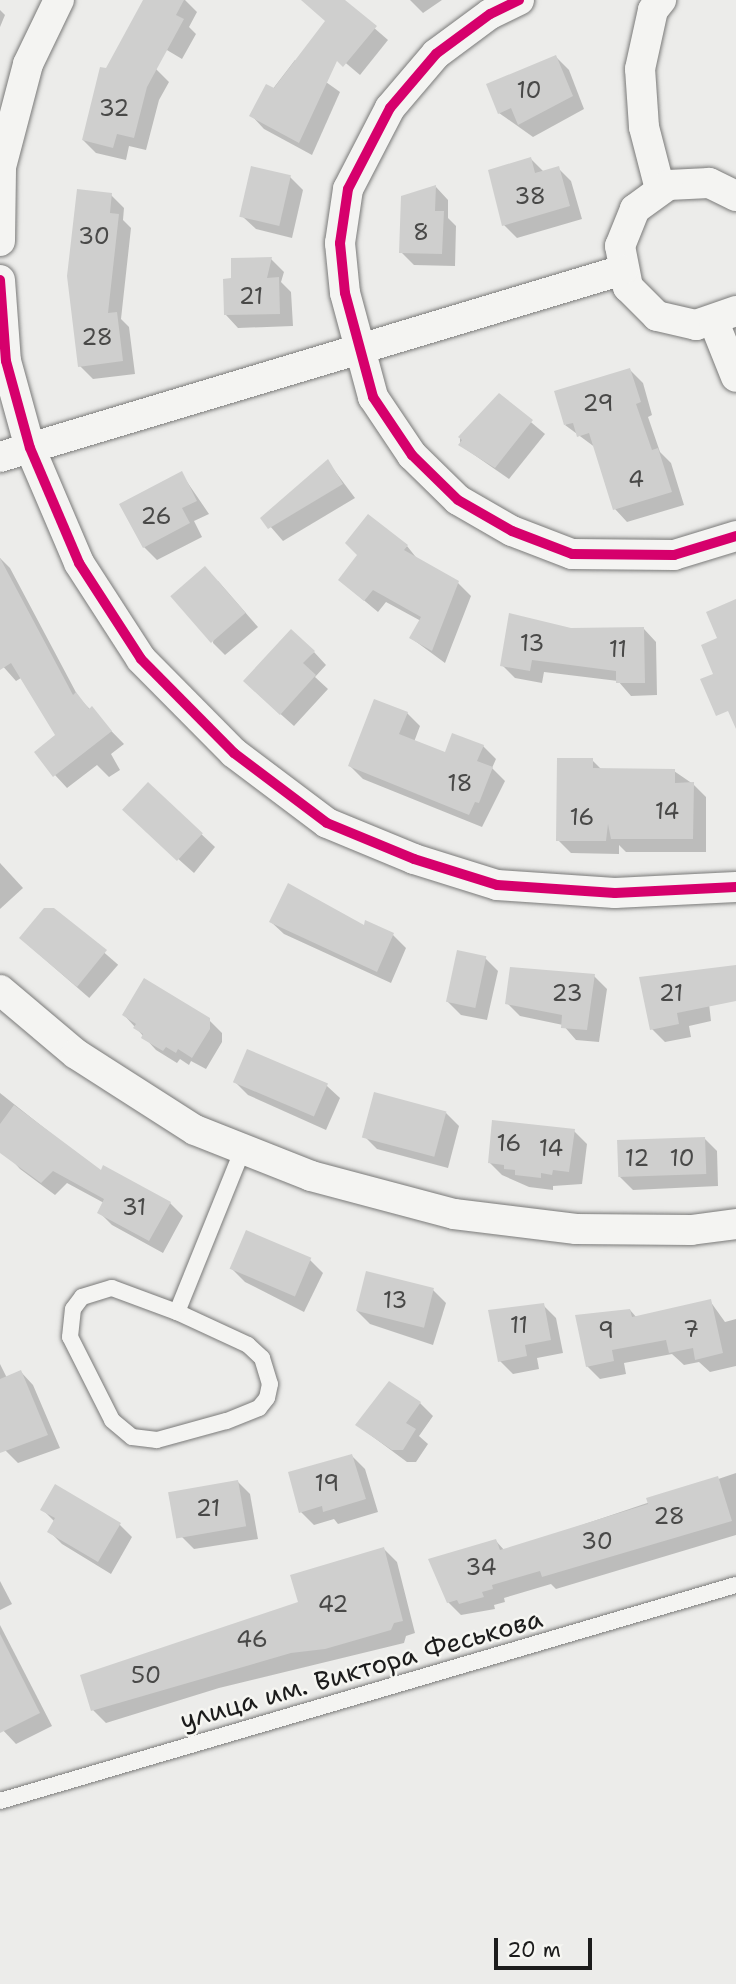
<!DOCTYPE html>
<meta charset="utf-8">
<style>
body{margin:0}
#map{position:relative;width:736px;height:1984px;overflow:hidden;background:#ececea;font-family:"Shantell Sans",sans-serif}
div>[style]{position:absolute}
.shadow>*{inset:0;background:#0003;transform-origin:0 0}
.building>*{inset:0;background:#cfcfce;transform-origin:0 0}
.roads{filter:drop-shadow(0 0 2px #7a7a79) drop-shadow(0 0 2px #7a7a79)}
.service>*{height:16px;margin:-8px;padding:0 8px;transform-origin:8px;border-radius:8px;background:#f4f4f2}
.minor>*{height:30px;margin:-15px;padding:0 15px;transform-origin:15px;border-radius:15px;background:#f4f4f2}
.cycleway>*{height:10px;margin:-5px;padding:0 5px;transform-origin:5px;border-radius:5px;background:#d6006c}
span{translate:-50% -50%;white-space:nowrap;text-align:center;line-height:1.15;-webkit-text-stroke:5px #f6f6f2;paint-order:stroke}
.number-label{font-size:23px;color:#494948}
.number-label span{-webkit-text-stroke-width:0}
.street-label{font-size:26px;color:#1c1c1c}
.scale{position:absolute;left:494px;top:1938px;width:98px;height:32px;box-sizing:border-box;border:4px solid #1c1c1c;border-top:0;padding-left:9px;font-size:21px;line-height:24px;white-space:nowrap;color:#1c1c1c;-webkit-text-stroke:5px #f6f6f2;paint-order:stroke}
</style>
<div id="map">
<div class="shadow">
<div style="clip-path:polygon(145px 0,185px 0,197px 12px,189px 27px,196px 34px,182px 59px,145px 37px)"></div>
<div style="clip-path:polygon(328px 0,342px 0,388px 40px,360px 75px,328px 48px)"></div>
<div style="clip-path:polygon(410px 0,442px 0,423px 13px)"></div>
<div style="clip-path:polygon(0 10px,5px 15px,0 27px)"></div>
<div style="clip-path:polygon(556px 57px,569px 70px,584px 109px,533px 137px,499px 113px)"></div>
<div style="clip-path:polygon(295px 60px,340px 92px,312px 155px,264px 129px,252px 116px)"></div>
<div style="clip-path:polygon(156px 69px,169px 82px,159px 100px,146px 150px,129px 146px,126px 160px,96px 153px,83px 140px)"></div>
<div style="clip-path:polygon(531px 159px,544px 172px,558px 168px,571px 181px,582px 219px,517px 238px,504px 225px)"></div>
<div style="clip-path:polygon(290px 177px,303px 190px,292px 238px,256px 229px,243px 217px)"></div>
<div style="clip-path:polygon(436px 187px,448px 200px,448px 218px,456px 226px,455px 266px,414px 265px,401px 252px)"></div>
<div style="clip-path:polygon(111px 195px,124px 208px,123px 220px,131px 228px,121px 319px,129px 327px,135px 374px,93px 379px,80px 366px)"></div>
<div style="clip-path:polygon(271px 259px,284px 272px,281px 282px,291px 292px,293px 326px,238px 328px,226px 315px)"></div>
<div style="clip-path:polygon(630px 370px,643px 383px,652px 415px,648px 417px,660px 452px,671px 463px,684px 505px,627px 522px,615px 509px,596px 448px,565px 425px)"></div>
<div style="clip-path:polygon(500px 396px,545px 434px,509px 479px,460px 445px,460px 437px)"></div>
<div style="clip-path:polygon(328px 462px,355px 498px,283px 541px,263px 518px)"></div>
<div style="clip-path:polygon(181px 473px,209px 514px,194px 521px,202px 537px,157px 560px,144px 547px)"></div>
<div style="clip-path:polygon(407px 546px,419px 561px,458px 583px,471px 596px,445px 663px,411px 638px,421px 621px,386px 602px,378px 612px,354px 592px)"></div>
<div style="clip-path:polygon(0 558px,10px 568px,79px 698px,124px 744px,111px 754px,120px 770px,109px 777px,97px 765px,67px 788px,55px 775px,58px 735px,21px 678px,16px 681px,0 663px)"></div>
<div style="clip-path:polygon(218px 581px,258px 627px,225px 655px,213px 643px)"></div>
<div style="clip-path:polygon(644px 629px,656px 642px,657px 695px,631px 696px,618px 681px,544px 672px,542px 683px,515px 678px,502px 665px,571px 630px)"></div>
<div style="clip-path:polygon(314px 652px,326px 665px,315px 677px,328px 689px,294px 726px,258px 694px)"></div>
<div style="clip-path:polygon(407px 713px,420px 726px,414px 742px,446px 754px,483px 746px,496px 759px,492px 768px,505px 781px,482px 827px,363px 779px,350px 766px)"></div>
<div style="clip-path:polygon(592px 760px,602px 770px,674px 771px,693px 784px,706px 797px,706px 852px,626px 852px,619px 845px,619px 854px,571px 853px,558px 840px)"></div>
<div style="clip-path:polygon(148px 784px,215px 847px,194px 873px,139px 824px)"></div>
<div style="clip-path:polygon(0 863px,23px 888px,0 909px)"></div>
<div style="left:54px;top:909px;width:85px;height:44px;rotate:41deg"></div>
<div style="clip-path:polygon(271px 922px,364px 927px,366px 923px,393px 935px,406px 948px,391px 983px,284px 934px)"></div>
<div style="clip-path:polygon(485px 958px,498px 971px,487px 1020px,461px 1015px,448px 1002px)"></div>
<div style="clip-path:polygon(594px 976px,607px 989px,599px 1042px,576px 1040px,563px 1025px,520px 1016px,507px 1003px)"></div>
<div style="clip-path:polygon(707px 986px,711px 1021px,689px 1026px,691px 1037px,665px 1042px,652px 1029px)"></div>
<div style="clip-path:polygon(124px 1015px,209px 1020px,222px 1033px,222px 1042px,206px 1069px,191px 1061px,189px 1065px,180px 1059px,177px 1063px,156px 1050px)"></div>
<div style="clip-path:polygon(235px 1082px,327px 1086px,340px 1098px,326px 1130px,248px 1095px)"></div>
<div style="clip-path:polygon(0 1093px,101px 1173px,170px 1203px,183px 1216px,163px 1253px,112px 1225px,99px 1212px,104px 1203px,67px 1183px,55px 1195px,20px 1169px,0 1147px)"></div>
<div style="clip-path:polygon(446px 1113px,459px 1126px,448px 1168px,377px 1149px,364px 1136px)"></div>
<div style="clip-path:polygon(574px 1131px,587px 1144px,582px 1184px,553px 1186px,553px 1190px,529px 1187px,502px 1175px,489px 1162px)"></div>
<div style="clip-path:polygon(704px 1138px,717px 1151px,718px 1186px,633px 1190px,620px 1177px)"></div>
<div style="clip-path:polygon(247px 1233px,310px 1260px,323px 1273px,304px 1312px,245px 1282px,232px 1269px)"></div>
<div style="clip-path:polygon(433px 1290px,446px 1303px,433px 1345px,370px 1324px,357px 1311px)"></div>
<div style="clip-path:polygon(710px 1301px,725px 1322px,736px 1319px,736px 1366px,710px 1372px,699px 1362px,684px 1365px,672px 1354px,624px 1363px,626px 1374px,600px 1379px,587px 1366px,630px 1310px,637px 1318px)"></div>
<div style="clip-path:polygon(543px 1305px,556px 1318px,563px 1353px,537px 1358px,539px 1369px,513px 1374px,500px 1361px,490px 1311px)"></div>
<div style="clip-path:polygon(0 1364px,7px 1378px,21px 1372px,33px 1385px,60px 1448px,18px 1463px,5px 1450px,0 1438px)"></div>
<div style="clip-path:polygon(420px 1403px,433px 1416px,419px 1436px,428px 1444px,416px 1462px,407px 1462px,357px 1425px)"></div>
<div style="clip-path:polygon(352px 1456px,365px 1469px,378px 1512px,338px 1524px,334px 1519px,314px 1525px,301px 1512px)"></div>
<div style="clip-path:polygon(736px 1473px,736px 1535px,556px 1589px,551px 1584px,504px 1598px,505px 1602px,494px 1605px,495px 1609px,461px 1615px,448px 1602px,496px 1541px,505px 1551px)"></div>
<div style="clip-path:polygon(237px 1481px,250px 1494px,258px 1539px,194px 1549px,181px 1536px)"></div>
<div style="clip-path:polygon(42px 1509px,120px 1525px,132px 1537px,111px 1574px,62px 1544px,49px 1531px,55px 1522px)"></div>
<div style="clip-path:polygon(384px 1549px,397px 1562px,415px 1633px,406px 1636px,404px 1643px,219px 1688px,106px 1723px,93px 1710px,300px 1603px)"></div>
<div style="clip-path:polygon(0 1581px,12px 1604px,0 1610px)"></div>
<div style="clip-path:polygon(0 1625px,52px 1726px,16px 1744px,0 1727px)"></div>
</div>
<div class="building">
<div style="clip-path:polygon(143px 0,184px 0,176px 15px,184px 19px,147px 87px,134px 138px,117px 134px,113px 148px,82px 140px,100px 67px,106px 68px)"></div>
<div style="clip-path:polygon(301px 0,345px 0,377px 26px,343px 67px,337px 61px,299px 143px,249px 116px,266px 84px,274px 88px,325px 21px)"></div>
<div style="clip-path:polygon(556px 55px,573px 96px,518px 125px,511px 108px,498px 114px,486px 84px)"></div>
<div style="clip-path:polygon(531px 157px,535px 173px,559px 166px,570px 206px,502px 226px,488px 170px)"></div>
<div style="left:251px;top:166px;width:41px;height:52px;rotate:13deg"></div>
<div style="clip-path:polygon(436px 185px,435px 211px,444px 211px,442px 254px,399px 253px,401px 196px)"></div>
<div style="clip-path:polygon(77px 189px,112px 193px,110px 213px,119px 214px,108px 313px,117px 312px,123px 361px,78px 367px,67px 276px)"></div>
<div style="clip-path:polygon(272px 257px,267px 278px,279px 277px,280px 314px,224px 315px,223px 279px,231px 278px,231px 258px)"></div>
<div style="clip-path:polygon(630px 368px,641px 402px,636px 404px,652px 450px,658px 448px,672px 492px,613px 510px,589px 433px,577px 437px,573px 423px,564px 425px,554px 391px)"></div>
<div style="clip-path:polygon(499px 393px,533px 420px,495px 468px,458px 445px,462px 440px,458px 437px)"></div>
<div style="clip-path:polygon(328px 459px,343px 484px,268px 529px,260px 518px)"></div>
<div style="clip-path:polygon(182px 471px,197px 501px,182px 508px,190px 523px,143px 548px,119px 504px)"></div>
<div style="clip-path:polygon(368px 514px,408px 545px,404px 550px,459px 581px,432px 651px,409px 638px,421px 617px,373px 590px,364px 601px,338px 580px,357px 555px,345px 543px)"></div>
<div style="clip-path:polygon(0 558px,73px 695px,76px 692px,89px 709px,92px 706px,112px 731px,53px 777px,34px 752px,55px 735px,11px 663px,0 670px)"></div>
<div style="left:205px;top:566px;width:62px;height:46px;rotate:49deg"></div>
<div style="clip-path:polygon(736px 599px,736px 729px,728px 711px,716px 716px,700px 679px,713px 674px,701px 645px,717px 638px,706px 612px)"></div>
<div style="clip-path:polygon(509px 613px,571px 628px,644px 627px,645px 683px,616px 683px,616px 671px,532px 660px,530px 671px,500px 666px)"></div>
<div style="clip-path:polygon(291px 629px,315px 651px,303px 663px,316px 675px,280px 715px,243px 681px)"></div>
<div style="clip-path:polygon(374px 699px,408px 712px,399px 734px,445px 752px,452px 733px,484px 745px,477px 761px,493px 767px,479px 803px,475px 802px,469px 815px,348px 766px)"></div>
<div style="clip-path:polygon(557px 758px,593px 758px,593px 768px,675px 769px,675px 783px,694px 782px,693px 839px,611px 839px,608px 824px,606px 841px,556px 841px)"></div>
<div style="left:148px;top:782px;width:75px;height:38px;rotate:43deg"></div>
<div style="clip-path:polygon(288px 883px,364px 925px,365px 920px,394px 933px,377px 972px,269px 922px)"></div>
<div style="clip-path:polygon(44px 908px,54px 908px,107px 950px,77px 987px,19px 938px)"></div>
<div style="left:457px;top:950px;width:30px;height:53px;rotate:12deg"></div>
<div style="clip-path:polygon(736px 965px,736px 1001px,677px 1013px,679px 1024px,650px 1030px,639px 977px)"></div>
<div style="clip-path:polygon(510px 967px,595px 974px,587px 1030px,561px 1028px,562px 1015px,505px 1004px)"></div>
<div style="clip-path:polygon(144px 978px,210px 1018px,210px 1029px,192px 1058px,178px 1049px,176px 1053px,166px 1047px,163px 1051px,141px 1038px,143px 1034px,133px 1028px,136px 1024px,122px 1015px)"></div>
<div style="left:247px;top:1049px;width:88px;height:36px;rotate:23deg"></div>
<div style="left:374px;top:1092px;width:75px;height:47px;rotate:15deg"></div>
<div style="clip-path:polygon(14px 1105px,101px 1170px,103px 1165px,171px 1202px,149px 1241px,97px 1213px,104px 1199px,53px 1171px,41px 1183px,0 1153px,0 1124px)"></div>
<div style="clip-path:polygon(492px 1120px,575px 1129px,569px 1172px,553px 1170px,552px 1175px,541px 1173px,541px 1178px,515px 1175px,515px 1170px,504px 1169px,504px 1165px,488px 1163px)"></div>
<div style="left:705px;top:1137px;width:37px;height:88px;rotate:88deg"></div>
<div style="left:246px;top:1230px;width:71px;height:42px;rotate:23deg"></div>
<div style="left:366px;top:1271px;width:70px;height:41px;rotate:14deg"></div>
<div style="clip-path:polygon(711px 1299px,723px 1353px,695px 1360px,693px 1348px,669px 1353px,666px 1340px,612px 1350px,614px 1361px,586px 1367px,575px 1315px,630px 1309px,632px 1317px)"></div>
<div style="clip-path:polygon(544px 1303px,551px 1340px,525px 1345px,527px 1356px,498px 1362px,488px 1310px)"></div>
<div style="clip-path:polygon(21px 1370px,48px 1435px,0 1453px,0 1379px)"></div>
<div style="clip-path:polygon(389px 1381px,421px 1402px,406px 1423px,416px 1429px,403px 1450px,392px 1450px,355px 1425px)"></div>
<div style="clip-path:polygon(352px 1454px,366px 1499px,323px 1512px,322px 1506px,299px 1513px,288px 1472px)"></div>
<div style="clip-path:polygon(718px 1476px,732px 1521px,542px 1577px,540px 1571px,492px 1585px,493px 1589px,482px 1592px,484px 1597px,459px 1604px,457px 1600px,447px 1603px,428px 1559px,496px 1539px,500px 1550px,648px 1504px,646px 1498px)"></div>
<div style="left:238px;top:1480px;width:47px;height:71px;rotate:80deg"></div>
<div style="clip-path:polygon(55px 1484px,121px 1523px,98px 1562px,47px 1532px,55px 1518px,40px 1510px)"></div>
<div style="clip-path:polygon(384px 1547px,403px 1621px,394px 1623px,391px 1630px,325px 1649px,291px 1653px,91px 1711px,80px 1675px,298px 1602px,290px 1575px)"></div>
<div style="clip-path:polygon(0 1634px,40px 1713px,0 1733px)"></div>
</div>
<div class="roads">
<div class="service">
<div style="left:177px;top:1312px;width:78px;rotate:24.9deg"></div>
<div style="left:248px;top:1345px;width:19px;rotate:43deg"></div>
<div style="left:262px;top:1358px;width:27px;rotate:73deg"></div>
<div style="left:270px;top:1384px;width:14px;rotate:102deg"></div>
<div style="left:267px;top:1398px;width:13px;rotate:129deg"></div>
<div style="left:259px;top:1408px;width:35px;rotate:158deg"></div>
<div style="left:226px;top:1421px;width:72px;rotate:164.6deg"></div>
<div style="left:157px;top:1440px;width:25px;rotate:-173deg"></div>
<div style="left:132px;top:1437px;width:26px;rotate:-140deg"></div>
<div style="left:112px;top:1420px;width:93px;rotate:-116.8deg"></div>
<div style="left:70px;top:1337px;width:28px;rotate:-84deg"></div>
<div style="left:73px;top:1309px;width:15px;rotate:-53deg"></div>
<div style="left:82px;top:1297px;width:31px;rotate:-17deg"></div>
<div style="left:112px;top:1288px;width:69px;rotate:20.3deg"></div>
<div style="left:177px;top:1312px;width:176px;rotate:-68deg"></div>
<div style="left:0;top:1801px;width:767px;rotate:-16.36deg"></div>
</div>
<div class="minor">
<div style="left:519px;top:0;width:32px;rotate:154deg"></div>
<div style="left:490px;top:14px;width:67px;rotate:143.5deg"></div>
<div style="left:436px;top:54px;width:71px;rotate:130.4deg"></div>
<div style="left:390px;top:108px;width:91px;rotate:117.4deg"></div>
<div style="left:348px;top:189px;width:55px;rotate:98.4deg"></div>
<div style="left:340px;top:243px;width:50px;rotate:84.3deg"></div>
<div style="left:345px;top:293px;width:108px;rotate:74.9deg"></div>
<div style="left:373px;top:397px;width:70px;rotate:56.1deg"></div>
<div style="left:412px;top:455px;width:64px;rotate:44.4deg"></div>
<div style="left:458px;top:500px;width:62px;rotate:29.9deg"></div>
<div style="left:512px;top:531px;width:64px;rotate:21deg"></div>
<div style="left:572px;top:554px;width:102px;rotate:0.6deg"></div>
<div style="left:674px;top:555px;width:65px;rotate:-17deg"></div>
<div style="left:660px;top:189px;width:64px;rotate:-104.5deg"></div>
<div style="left:644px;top:127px;width:58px;rotate:-93.9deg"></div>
<div style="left:640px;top:69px;width:60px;rotate:-77.6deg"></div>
<div style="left:653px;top:10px;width:13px;rotate:-51deg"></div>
<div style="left:736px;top:196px;width:30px;rotate:-154deg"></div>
<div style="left:709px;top:183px;width:41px;rotate:177.2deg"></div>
<div style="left:668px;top:185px;width:41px;rotate:144deg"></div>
<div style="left:635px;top:209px;width:40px;rotate:112deg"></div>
<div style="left:620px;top:246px;width:42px;rotate:79deg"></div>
<div style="left:628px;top:287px;width:41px;rotate:45deg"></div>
<div style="left:657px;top:316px;width:40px;rotate:13deg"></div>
<div style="left:696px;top:325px;width:42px;rotate:-19.3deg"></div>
<div style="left:0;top:241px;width:74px;rotate:-89.2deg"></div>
<div style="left:1px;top:167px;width:106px;rotate:-75.3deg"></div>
<div style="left:28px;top:64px;width:71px;rotate:-64.2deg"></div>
<div style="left:0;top:280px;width:81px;rotate:85.8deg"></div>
<div style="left:6px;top:361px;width:90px;rotate:74.6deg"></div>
<div style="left:30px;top:448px;width:125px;rotate:66.9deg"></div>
<div style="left:79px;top:563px;width:114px;rotate:57.1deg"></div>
<div style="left:141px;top:659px;width:132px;rotate:45.3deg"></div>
<div style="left:234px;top:753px;width:116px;rotate:37deg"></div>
<div style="left:327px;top:823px;width:94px;rotate:22.5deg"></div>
<div style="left:414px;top:859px;width:87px;rotate:17.4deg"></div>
<div style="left:497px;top:885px;width:118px;rotate:3.9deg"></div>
<div style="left:615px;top:893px;width:121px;rotate:-2.8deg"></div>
<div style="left:714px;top:322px;width:59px;rotate:68.2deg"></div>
<div style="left:0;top:457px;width:650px;rotate:-16.71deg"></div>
<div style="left:0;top:990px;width:99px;rotate:40.1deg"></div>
<div style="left:76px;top:1054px;width:141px;rotate:32.6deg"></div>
<div style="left:195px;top:1130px;width:125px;rotate:21.6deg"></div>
<div style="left:311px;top:1176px;width:148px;rotate:14.9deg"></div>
<div style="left:454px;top:1214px;width:123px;rotate:7deg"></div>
<div style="left:576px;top:1229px;width:115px;rotate:0.5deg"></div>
<div style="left:691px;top:1230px;width:45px;rotate:-7.6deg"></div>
</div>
</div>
<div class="cycleway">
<div style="left:519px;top:0;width:32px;rotate:154deg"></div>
<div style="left:490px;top:14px;width:67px;rotate:143.5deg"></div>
<div style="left:436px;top:54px;width:71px;rotate:130.4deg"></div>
<div style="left:390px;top:108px;width:91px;rotate:117.4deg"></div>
<div style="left:348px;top:189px;width:55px;rotate:98.4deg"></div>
<div style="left:340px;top:243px;width:50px;rotate:84.3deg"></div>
<div style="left:345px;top:293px;width:108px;rotate:74.9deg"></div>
<div style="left:373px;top:397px;width:70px;rotate:56.1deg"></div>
<div style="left:412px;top:455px;width:64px;rotate:44.4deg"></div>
<div style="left:458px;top:500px;width:62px;rotate:29.9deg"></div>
<div style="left:512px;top:531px;width:64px;rotate:21deg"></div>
<div style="left:572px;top:554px;width:102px;rotate:0.6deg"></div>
<div style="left:674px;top:555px;width:65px;rotate:-17deg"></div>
<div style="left:0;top:280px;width:81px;rotate:85.8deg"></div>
<div style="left:6px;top:361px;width:90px;rotate:74.6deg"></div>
<div style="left:30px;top:448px;width:125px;rotate:66.9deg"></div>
<div style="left:79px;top:563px;width:114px;rotate:57.1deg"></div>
<div style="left:141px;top:659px;width:132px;rotate:45.3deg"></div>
<div style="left:234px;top:753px;width:116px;rotate:37deg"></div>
<div style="left:327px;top:823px;width:94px;rotate:22.5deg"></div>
<div style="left:414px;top:859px;width:87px;rotate:17.4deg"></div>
<div style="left:497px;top:885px;width:118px;rotate:3.9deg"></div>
<div style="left:615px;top:893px;width:121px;rotate:-2.8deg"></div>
</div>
<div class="number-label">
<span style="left:529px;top:90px">10</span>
<span style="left:114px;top:108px">32</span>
<span style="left:530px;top:196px">38</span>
<span style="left:421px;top:232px">8</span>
<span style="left:94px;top:236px">30</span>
<span style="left:251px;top:296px">21</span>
<span style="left:97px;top:337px">28</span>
<span style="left:598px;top:403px">29</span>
<span style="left:636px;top:479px">4</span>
<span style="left:156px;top:516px">26</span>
<span style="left:532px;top:643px">13</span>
<span style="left:618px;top:649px">11</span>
<span style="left:460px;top:783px">18</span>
<span style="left:667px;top:811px">14</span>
<span style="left:582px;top:817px">16</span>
<span style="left:567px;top:993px">23</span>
<span style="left:671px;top:993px">21</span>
<span style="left:509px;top:1143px">16</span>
<span style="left:551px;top:1148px">14</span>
<span style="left:637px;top:1158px">12</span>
<span style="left:682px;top:1158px">10</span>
<span style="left:134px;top:1207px">31</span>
<span style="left:395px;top:1300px">13</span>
<span style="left:519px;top:1325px">11</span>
<span style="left:691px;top:1329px">7</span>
<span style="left:606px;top:1330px">9</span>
<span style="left:327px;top:1483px">19</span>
<span style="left:208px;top:1508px">21</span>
<span style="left:669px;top:1516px">28</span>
<span style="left:597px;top:1541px">30</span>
<span style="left:481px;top:1567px">34</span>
<span style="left:333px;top:1604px">42</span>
<span style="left:252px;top:1639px">46</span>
<span style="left:146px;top:1675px">50</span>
</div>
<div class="street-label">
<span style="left:361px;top:1669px;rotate:-16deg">улица им. Виктора Феськова</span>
</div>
<div class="scale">20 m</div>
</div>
